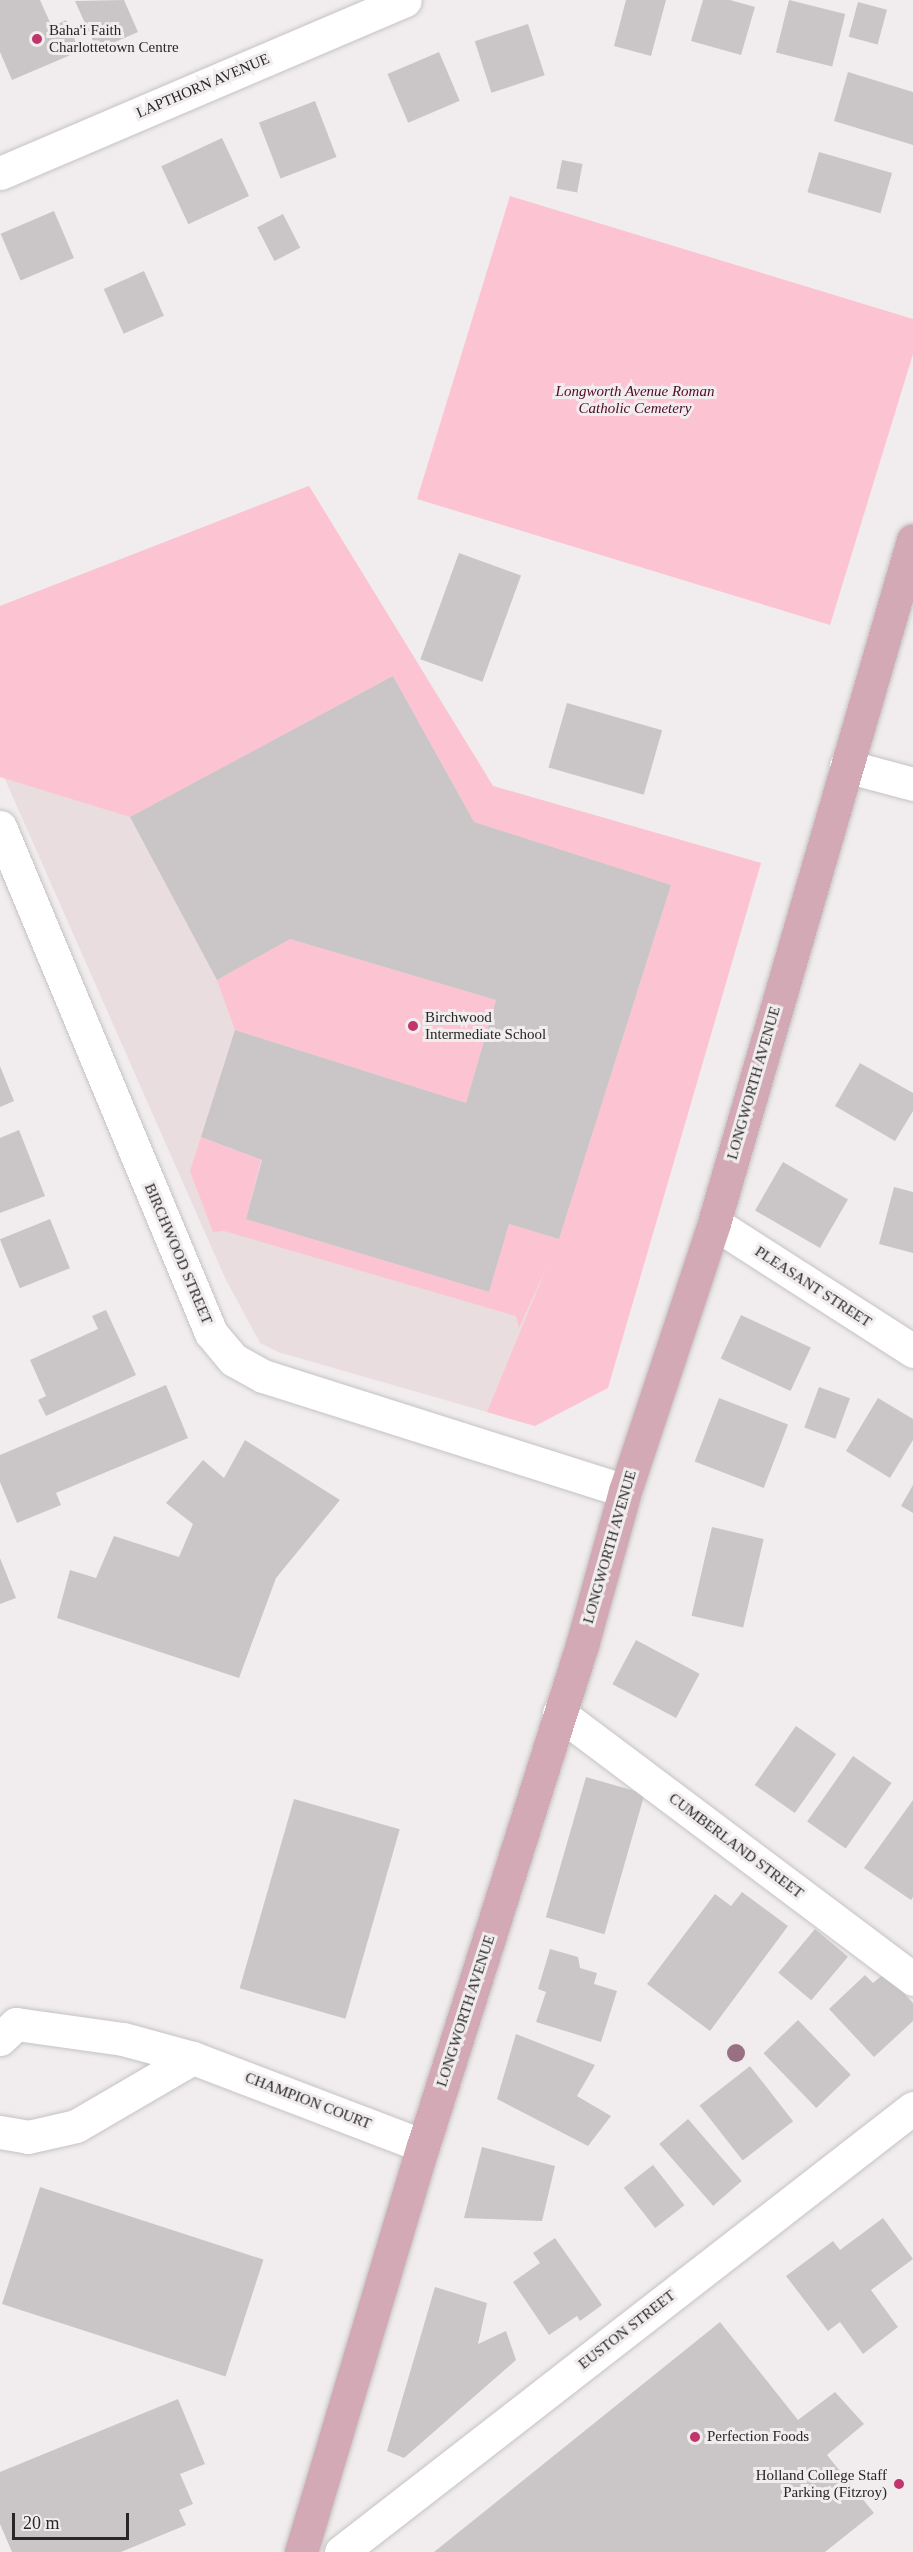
<!DOCTYPE html>
<style>
body{margin:0}
#map{position:relative;width:913px;height:2552px;overflow:hidden;background:#f1edee;font-family:"Times New Roman",serif}
div>[style]{position:absolute}
.built>*{inset:0;background:#eadde0}
.green>*{inset:0;background:#fcc4d2}
.building>*{inset:0;background:#cac6c7;transform-origin:0 0}
.roads{filter:drop-shadow(0 0 2px #c6c3c3) drop-shadow(0 0 2px #c6c3c3)}
.street>*{height:33px;margin:-16.5px;padding:0 16.5px;transform-origin:16.5px;border-radius:16.5px;background:#fff}
.primary>*{height:33px;margin:-16.5px;padding:0 16.5px;transform-origin:16.5px;border-radius:16.5px;background:#d3a9b5}
.trees>*{width:18px;height:18px;margin:-9px;border-radius:50%;background:#987081}
.dots>*{width:16px;height:16px;translate:-50% -50%;box-sizing:border-box;border:3px solid #f1edee;border-radius:50%}
span{translate:-50% -50%;white-space:nowrap;text-align:center;line-height:1.15;-webkit-text-stroke:6px #f1edee;paint-order:stroke}
.poi-label{font-size:15px;color:#282626}
.left{translate:0 -50%;text-align:left}
.right{translate:-100% -50%;text-align:right}
.street-label{font-size:15px;color:#282626}
.park-label{font-size:15px;color:#500927;font-style:italic}
.scale{position:absolute;left:12px;top:2513px;width:117px;height:27px;box-sizing:border-box;border:3px solid #282626;border-top:0;padding-left:8px;font-size:18px;line-height:21px;white-space:nowrap;color:#282626;-webkit-text-stroke:4px #f1edee;paint-order:stroke}
</style>
<div id="map">
<div class="built">
<div style="clip-path:polygon(309px 486px,493px 786px,761px 863px,535px 1426px,278px 1352px,260px 1343px,225px 1278px,0 768px,0 606px)"></div>
</div>
<div class="green">
<div style="clip-path:polygon(510px 196px,913px 319px,913px 354px,830px 625px,417px 499px)"></div>
<div style="clip-path:polygon(309px 486px,493px 786px,761px 863px,608px 1388px,535px 1426px,487px 1412px,548px 1264px,519px 1328px,516px 1316px,224px 1231px,213px 1232px,190px 1171px,201px 1137px,261px 1160px,246px 1219px,489px 1292px,509px 1224px,559px 1239px,671px 885px,474px 822px,393px 676px,130px 817px,0 777px,0 606px)"></div>
<div style="clip-path:polygon(290px 939px,496px 1000px,466px 1103px,235px 1030px,217px 980px)"></div>
</div>
<div class="building">
<div style="clip-path:polygon(0 0,40px 0,52px 27px,66px 20px,80px 51px,12px 80px,0 52px)"></div>
<div style="clip-path:polygon(124px 0,138px 32px,97px 50px,75px 1px)"></div>
<div style="clip-path:polygon(626px 0,666px 0,651px 56px,614px 46px)"></div>
<div style="clip-path:polygon(703px 0,730px 0,755px 7px,741px 55px,691px 41px)"></div>
<div style="left:789px;top:0;width:58px;height:54px;rotate:14deg"></div>
<div style="left:858px;top:2px;width:30px;height:36px;rotate:15deg"></div>
<div style="left:528px;top:24px;width:54px;height:56px;rotate:72deg"></div>
<div style="left:439px;top:52px;width:53px;height:56px;rotate:67deg"></div>
<div style="clip-path:polygon(848px 72px,913px 92px,913px 145px,834px 121px)"></div>
<div style="left:315px;top:101px;width:60px;height:60px;rotate:69deg"></div>
<div style="left:222px;top:138px;width:64px;height:67px;rotate:65deg"></div>
<div style="left:819px;top:152px;width:76px;height:42px;rotate:16deg"></div>
<div style="left:562px;top:160px;width:21px;height:29px;rotate:11deg"></div>
<div style="left:54px;top:211px;width:51px;height:58px;rotate:67deg"></div>
<div style="left:283px;top:214px;width:38px;height:29px;rotate:63deg"></div>
<div style="left:144px;top:271px;width:49px;height:44px;rotate:66deg"></div>
<div style="left:459px;top:553px;width:66px;height:113px;rotate:20deg"></div>
<div style="clip-path:polygon(393px 676px,474px 822px,671px 885px,559px 1239px,509px 1224px,489px 1292px,246px 1219px,262px 1160px,201px 1137px,235px 1030px,466px 1103px,496px 1000px,290px 939px,217px 980px,130px 817px)"></div>
<div style="left:567px;top:703px;width:99px;height:67px;rotate:16deg"></div>
<div style="clip-path:polygon(860px 1063px,913px 1093px,913px 1111px,895px 1141px,835px 1106px)"></div>
<div style="clip-path:polygon(0 1066px,14px 1101px,0 1107px)"></div>
<div style="clip-path:polygon(19px 1130px,45px 1196px,0 1213px,0 1138px)"></div>
<div style="left:783px;top:1162px;width:75px;height:56px;rotate:30deg"></div>
<div style="clip-path:polygon(894px 1187px,913px 1192px,913px 1253px,879px 1244px)"></div>
<div style="left:50px;top:1219px;width:53px;height:54px;rotate:68deg"></div>
<div style="clip-path:polygon(106px 1310px,136px 1375px,46px 1416px,38px 1400px,46px 1396px,30px 1360px,98px 1329px,92px 1316px)"></div>
<div style="left:741px;top:1315px;width:77px;height:48px;rotate:25deg"></div>
<div style="clip-path:polygon(166px 1385px,188px 1438px,56px 1493px,61px 1505px,17px 1523px,0 1482px,0 1455px)"></div>
<div style="left:819px;top:1387px;width:33px;height:43px;rotate:20deg"></div>
<div style="left:719px;top:1398px;width:74px;height:68px;rotate:21deg"></div>
<div style="clip-path:polygon(878px 1398px,913px 1419px,913px 1440px,890px 1478px,846px 1451px)"></div>
<div style="clip-path:polygon(245px 1440px,340px 1500px,276px 1578px,239px 1678px,57px 1618px,70px 1570px,96px 1578px,114px 1536px,179px 1557px,193px 1524px,166px 1503px,203px 1460px,224px 1478px)"></div>
<div style="clip-path:polygon(913px 1485px,913px 1513px,901px 1506px)"></div>
<div style="left:712px;top:1527px;width:53px;height:91px;rotate:13deg"></div>
<div style="clip-path:polygon(0 1558px,16px 1598px,0 1604px)"></div>
<div style="left:636px;top:1640px;width:72px;height:50px;rotate:28deg"></div>
<div style="left:796px;top:1726px;width:49px;height:72px;rotate:35deg"></div>
<div style="left:853px;top:1756px;width:47px;height:80px;rotate:35deg"></div>
<div style="left:586px;top:1777px;width:61px;height:146px;rotate:16deg"></div>
<div style="left:294px;top:1799px;width:110px;height:197px;rotate:16deg"></div>
<div style="clip-path:polygon(913px 1800px,913px 1897px,911px 1900px,864px 1868px)"></div>
<div style="clip-path:polygon(742px 1892px,788px 1926px,710px 2031px,647px 1984px,715px 1894px,731px 1906px)"></div>
<div style="left:815px;top:1929px;width:43px;height:57px;rotate:40deg"></div>
<div style="clip-path:polygon(550px 1949px,578px 1957px,580px 1968px,597px 1973px,594px 1984px,617px 1991px,601px 2042px,536px 2022px,546px 1992px,538px 1989px)"></div>
<div style="clip-path:polygon(885px 1973px,913px 2003px,913px 2021px,874px 2057px,829px 2009px,865px 1975px,873px 1983px)"></div>
<div style="left:798px;top:2020px;width:76px;height:48px;rotate:46deg"></div>
<div style="clip-path:polygon(516px 2034px,595px 2065px,577px 2096px,611px 2116px,588px 2146px,497px 2099px)"></div>
<div style="left:750px;top:2066px;width:70px;height:64px;rotate:52deg"></div>
<div style="left:688px;top:2119px;width:82px;height:38px;rotate:49deg"></div>
<div style="clip-path:polygon(482px 2147px,555px 2166px,542px 2221px,464px 2218px)"></div>
<div style="left:653px;top:2165px;width:51px;height:37px;rotate:52deg"></div>
<div style="left:40px;top:2187px;width:235px;height:123px;rotate:18deg"></div>
<div style="clip-path:polygon(883px 2218px,913px 2259px,871px 2290px,898px 2327px,863px 2354px,840px 2322px,828px 2331px,786px 2276px,833px 2241px,840px 2250px)"></div>
<div style="clip-path:polygon(555px 2238px,602px 2305px,580px 2321px,577px 2316px,549px 2335px,513px 2282px,540px 2263px,533px 2253px)"></div>
<div style="clip-path:polygon(435px 2287px,487px 2303px,478px 2344px,506px 2331px,516px 2360px,404px 2458px,387px 2451px)"></div>
<div style="clip-path:polygon(720px 2322px,798px 2420px,835px 2392px,864px 2424px,827px 2455px,874px 2513px,825px 2552px,434px 2552px)"></div>
<div style="clip-path:polygon(178px 2399px,205px 2464px,180px 2474px,193px 2504px,179px 2510px,186px 2525px,121px 2552px,12px 2552px,0 2524px,0 2472px)"></div>
</div>
<div class="roads">
<div class="street">
<div style="left:0;top:173px;width:440px;rotate:-23.1deg"></div>
<div style="left:846px;top:766px;width:69px;rotate:15deg"></div>
<div style="left:0;top:827px;width:548px;rotate:67.36deg"></div>
<div style="left:211px;top:1333px;width:35px;rotate:50deg"></div>
<div style="left:234px;top:1360px;width:33px;rotate:29deg"></div>
<div style="left:263px;top:1376px;width:380px;rotate:17.6deg"></div>
<div style="left:714px;top:1223px;width:237px;rotate:32.7deg"></div>
<div style="left:559px;top:1713px;width:443px;rotate:36.9deg"></div>
<div style="left:0;top:2039px;width:22px;rotate:-43deg"></div>
<div style="left:16px;top:2024px;width:108px;rotate:8deg"></div>
<div style="left:123px;top:2039px;width:73px;rotate:15.2deg"></div>
<div style="left:193px;top:2058px;width:246px;rotate:20.9deg"></div>
<div style="left:0;top:2132px;width:28px;rotate:10deg"></div>
<div style="left:28px;top:2137px;width:49px;rotate:-12.9deg"></div>
<div style="left:76px;top:2126px;width:135px;rotate:-30.2deg"></div>
<div style="left:341px;top:2552px;width:724px;rotate:-37.82deg"></div>
</div>
<div class="primary">
<div style="left:301px;top:2552px;width:424px;rotate:-73.3deg"></div>
<div style="left:423px;top:2146px;width:526px;rotate:-72.39deg"></div>
<div style="left:582px;top:1645px;width:160px;rotate:-74.4deg"></div>
<div style="left:625px;top:1491px;width:282px;rotate:-71.6deg"></div>
<div style="left:714px;top:1223px;width:711px;rotate:-73.76deg"></div>
</div>
</div>
<div class="trees">
<div style="left:736px;top:2053px"></div>
</div>
<div class="dots">
<div style="left:37px;top:39px;background:#c0356b"></div>
<div style="left:413px;top:1026px;background:#c0356b"></div>
<div style="left:695px;top:2437px;background:#c0356b"></div>
<div style="left:899px;top:2484px;background:#c0356b"></div>
</div>
<div class="poi-label">
<span class="left" style="left:49px;top:39px">Baha'i Faith<br>Charlottetown Centre</span>
<span class="left" style="left:425px;top:1026px">Birchwood<br>Intermediate School</span>
<span class="left" style="left:707px;top:2437px">Perfection Foods</span>
<span class="right" style="left:887px;top:2484px">Holland College Staff<br>Parking (Fitzroy)</span>
</div>
<div class="street-label">
<span style="left:203px;top:86px;rotate:-23deg">LAPTHORN AVENUE</span>
<span style="left:754px;top:1083px;rotate:-74deg">LONGWORTH AVENUE</span>
<span style="left:178px;top:1254px;rotate:67deg">BIRCHWOOD STREET</span>
<span style="left:813px;top:1287px;rotate:33deg">PLEASANT STREET</span>
<span style="left:610px;top:1547px;rotate:-74deg">LONGWORTH AVENUE</span>
<span style="left:736px;top:1846px;rotate:37deg">CUMBERLAND STREET</span>
<span style="left:466px;top:2011px;rotate:-72deg">LONGWORTH AVENUE</span>
<span style="left:308px;top:2101px;rotate:21deg">CHAMPION COURT</span>
<span style="left:627px;top:2330px;rotate:-38deg">EUSTON STREET</span>
</div>
<div class="park-label">
<span style="left:635px;top:400px">Longworth Avenue Roman<br>Catholic Cemetery</span>
</div>
<div class="scale">20 m</div>
</div>
